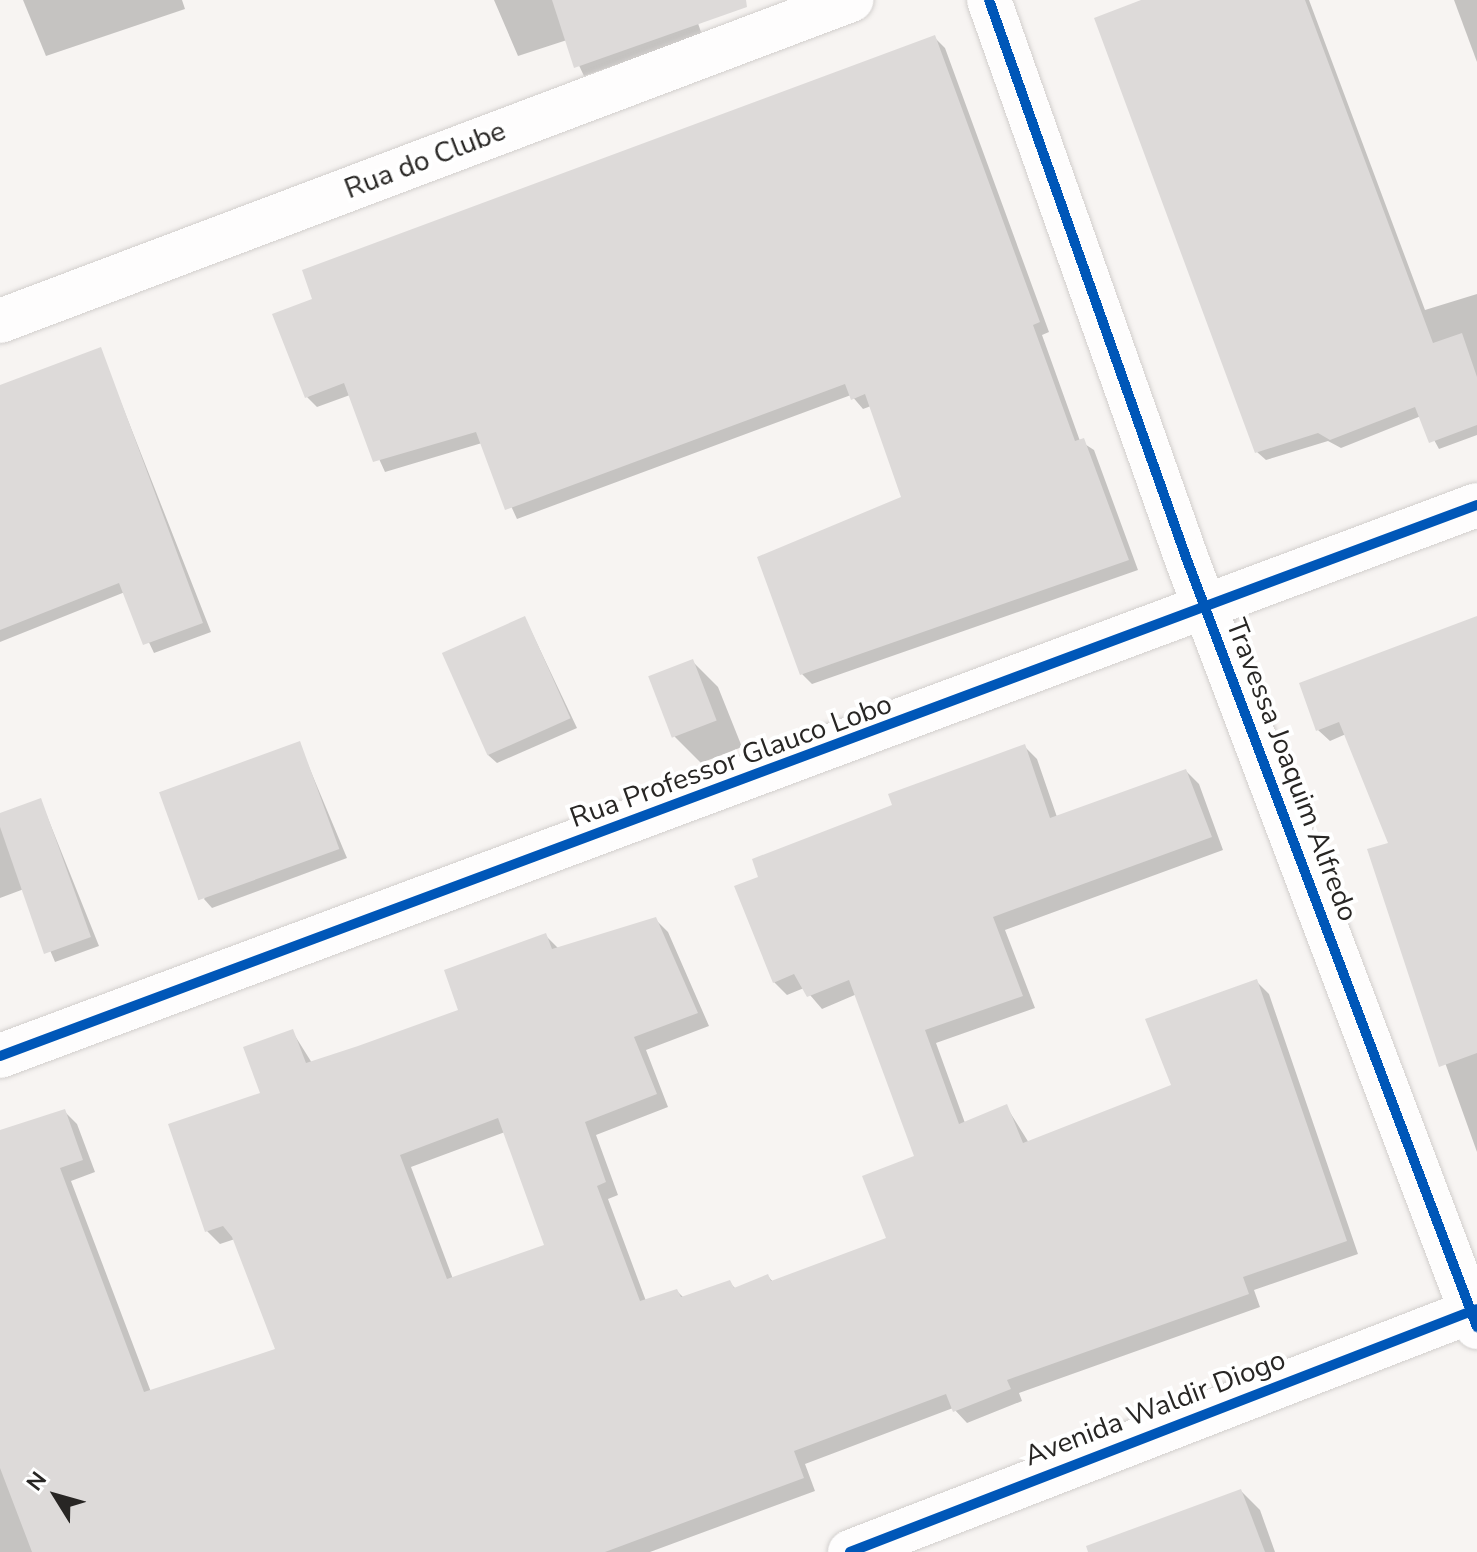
<!DOCTYPE html>
<style>
body{margin:0}
#map{position:relative;width:1477px;height:1552px;overflow:hidden;background:#f7f4f2;font-family:"Nunito Sans",sans-serif}
div>[style]{position:absolute}
.shadow>*{inset:0;background:#0003}
.building>*{inset:0;background:#dddad9;transform-origin:0 0}
.roads{filter:drop-shadow(0 0 2px #d2cfcd) drop-shadow(0 0 2px #d2cfcd)}
.minor>*{height:44px;margin:-22px;padding:0 22px;transform-origin:22px;border-radius:22px;background:#fefdfd}
.primary>*{height:44px;margin:-22px;padding:0 22px;transform-origin:22px;border-radius:22px;background:#fefdfd}
.cycleway>*{height:10px;margin:-5px;padding:0 5px;transform-origin:5px;border-radius:5px;background:#0057b8}
span{translate:-50% -50%;white-space:nowrap;text-align:center;line-height:1.15;-webkit-text-stroke:8px #fff;paint-order:stroke}
.street-label{font-size:28px;color:#282624}
.north{position:absolute;left:16px;top:1456px;width:80px;height:80px;-webkit-text-stroke:6px #fff;paint-order:stroke;rotate:307deg;font-size:22px;font-weight:700;line-height:32px;text-align:center;color:#282624}
.north::after{content:'';display:block;margin:auto;width:28px;height:36px;background:#282624;clip-path:polygon(50% 0,100% 100%,50% 72%,0 100%)}
</style>
<div id="map">
<div class="shadow">
<div style="clip-path:polygon(23px 0,182px 0,185px 9px,46px 56px)"></div>
<div style="clip-path:polygon(494px 0,690px 0,702px 35px,584px 76px,567px 40px,518px 56px)"></div>
<div style="clip-path:polygon(1149px 0,1309px 0,1425px 310px,1477px 294px,1477px 435px,1439px 449px,1421px 416px,1341px 448px,1328px 441px,1266px 460px,1257px 452px)"></div>
<div style="clip-path:polygon(1454px 0,1477px 0,1477px 62px)"></div>
<div style="clip-path:polygon(935px 38px,945px 48px,1049px 332px,1042px 335px,1080px 441px,1094px 450px,1138px 570px,812px 684px,802px 674px,903px 498px,871px 406px,863px 409px,851px 395px,517px 519px,482px 443px,385px 472px,350px 395px,317px 407px,307px 397px)"></div>
<div style="clip-path:polygon(100px 349px,211px 632px,154px 653px,125px 592px,0 642px,0 501px)"></div>
<div style="clip-path:polygon(525px 618px,577px 728px,497px 763px,488px 755px)"></div>
<div style="clip-path:polygon(1477px 619px,1477px 1152px,1369px 850px,1390px 844px,1346px 734px,1330px 741px,1318px 730px)"></div>
<div style="clip-path:polygon(692px 661px,718px 687px,742px 747px,701px 763px,675px 737px,652px 681px)"></div>
<div style="clip-path:polygon(299px 743px,347px 858px,212px 908px,204px 899px)"></div>
<div style="clip-path:polygon(evenodd,1024px 746px,1037px 759px,1057px 817px,1186px 771px,1199px 784px,1223px 850px,1005px 930px,1035px 1008px,936px 1043px,965px 1123px,1006px 1106px,1029px 1143px,1173px 1087px,1256px 981px,1269px 994px,1358px 1254px,1254px 1290px,1260px 1307px,1019px 1393px,1022px 1401px,967px 1423px,953px 1408px,805px 1464px,815px 1491px,650px 1552px,0 1552px,0 1133px,64px 1111px,77px 1124px,95px 1172px,71px 1181px,151px 1392px,278px 1350px,235px 1239px,220px 1244px,207px 1231px,292px 1031px,312px 1063px,461px 1012px,545px 935px,559px 949px,655px 919px,668px 932px,709px 1026px,646px 1050px,668px 1107px,596px 1135px,618px 1195px,608px 1199px,646px 1301px,677px 1291px,684px 1298px,729px 1282px,736px 1289px,768px 1276px,773px 1282px,888px 1239px,916px 1157px,857px 994px,822px 1009px,804px 988px,787px 995px,774px 982px,761px 878px,1024px 746px,505px 1132px,546px 1246px,453px 1279px,411px 1167px,505px 1132px)"></div>
<div style="clip-path:polygon(41px 801px,99px 946px,55px 962px,24px 889px,0 898px,0 815px)"></div>
<div style="clip-path:polygon(1241px 1491px,1260px 1510px,1275px 1552px,1115px 1552px)"></div>
</div>
<div class="building">
<div style="clip-path:polygon(552px 0,746px 0,747px 7px,574px 68px)"></div>
<div style="clip-path:polygon(1141px 0,1305px 0,1433px 343px,1462px 333px,1477px 377px,1477px 425px,1429px 443px,1415px 407px,1330px 440px,1318px 433px,1255px 453px,1094px 18px)"></div>
<div style="clip-path:polygon(935px 35px,1040px 322px,1033px 325px,1075px 441px,1084px 438px,1129px 560px,800px 675px,757px 557px,901px 497px,865px 394px,851px 400px,845px 384px,505px 510px,476px 432px,373px 462px,344px 383px,305px 398px,272px 314px,312px 299px,302px 270px)"></div>
<div style="clip-path:polygon(101px 347px,203px 623px,143px 645px,119px 583px,0 630px,0 385px)"></div>
<div style="left:525px;top:616px;width:112px;height:91px;rotate:66deg"></div>
<div style="clip-path:polygon(1477px 616px,1477px 1053px,1439px 1067px,1367px 849px,1388px 843px,1339px 722px,1316px 731px,1299px 683px)"></div>
<div style="left:693px;top:659px;width:66px;height:48px;rotate:69deg"></div>
<div style="left:300px;top:741px;width:115px;height:150px;rotate:70deg"></div>
<div style="clip-path:polygon(evenodd,1025px 744px,1050px 818px,1186px 769px,1212px 837px,993px 917px,1023px 996px,925px 1030px,959px 1124px,1007px 1104px,1023px 1143px,1171px 1085px,1145px 1019px,1257px 979px,1347px 1241px,1243px 1277px,1249px 1294px,1007px 1380px,1011px 1389px,953px 1412px,946px 1394px,794px 1451px,804px 1478px,605px 1552px,32px 1552px,0 1468px,0 1130px,65px 1109px,83px 1160px,60px 1168px,144px 1392px,275px 1349px,232px 1237px,223px 1226px,205px 1232px,168px 1124px,260px 1093px,243px 1047px,293px 1029px,306px 1063px,358px 1046px,458px 1010px,444px 970px,546px 933px,552px 949px,656px 917px,698px 1013px,634px 1037px,657px 1094px,585px 1122px,606px 1182px,597px 1186px,640px 1301px,677px 1289px,681px 1297px,730px 1280px,734px 1288px,768px 1274px,771px 1281px,886px 1238px,862px 1176px,914px 1156px,849px 980px,807px 997px,794px 974px,773px 983px,734px 886px,758px 877px,752px 859px,892px 805px,888px 794px,1025px 744px,498px 1118px,544px 1245px,447px 1279px,400px 1155px,498px 1118px)"></div>
<div style="clip-path:polygon(41px 798px,91px 937px,44px 954px,0 827px,0 813px)"></div>
<div style="clip-path:polygon(1241px 1489px,1265px 1552px,1088px 1552px,1086px 1546px)"></div>
</div>
<div class="roads">
<div class="minor">
<div style="left:989px;top:0;width:594px;rotate:70.53deg"></div>
<div style="left:1187px;top:560px;width:820px;rotate:69.29deg"></div>
<div style="left:0;top:321px;width:910px;rotate:-20.67deg"></div>
</div>
<div class="primary">
<div style="left:0;top:1056px;width:1576px;rotate:-20.46deg"></div>
<div style="left:850px;top:1552px;width:672px;rotate:-21.18deg"></div>
</div>
</div>
<div class="cycleway">
<div style="left:989px;top:0;width:594px;rotate:70.53deg"></div>
<div style="left:1187px;top:560px;width:820px;rotate:69.29deg"></div>
<div style="left:0;top:1056px;width:1576px;rotate:-20.46deg"></div>
<div style="left:850px;top:1552px;width:672px;rotate:-21.18deg"></div>
</div>
<div class="street-label">
<span style="left:425px;top:160px;rotate:-21deg">Rua do Clube</span>
<span style="left:731px;top:761px;rotate:-20deg">Rua Professor Glauco Lobo</span>
<span style="left:1292px;top:770px;rotate:69deg">Travessa Joaquim Alfredo</span>
<span style="left:1155px;top:1408px;rotate:-21deg">Avenida Waldir Diogo</span>
</div>
<div class="north">N</div>
</div>
